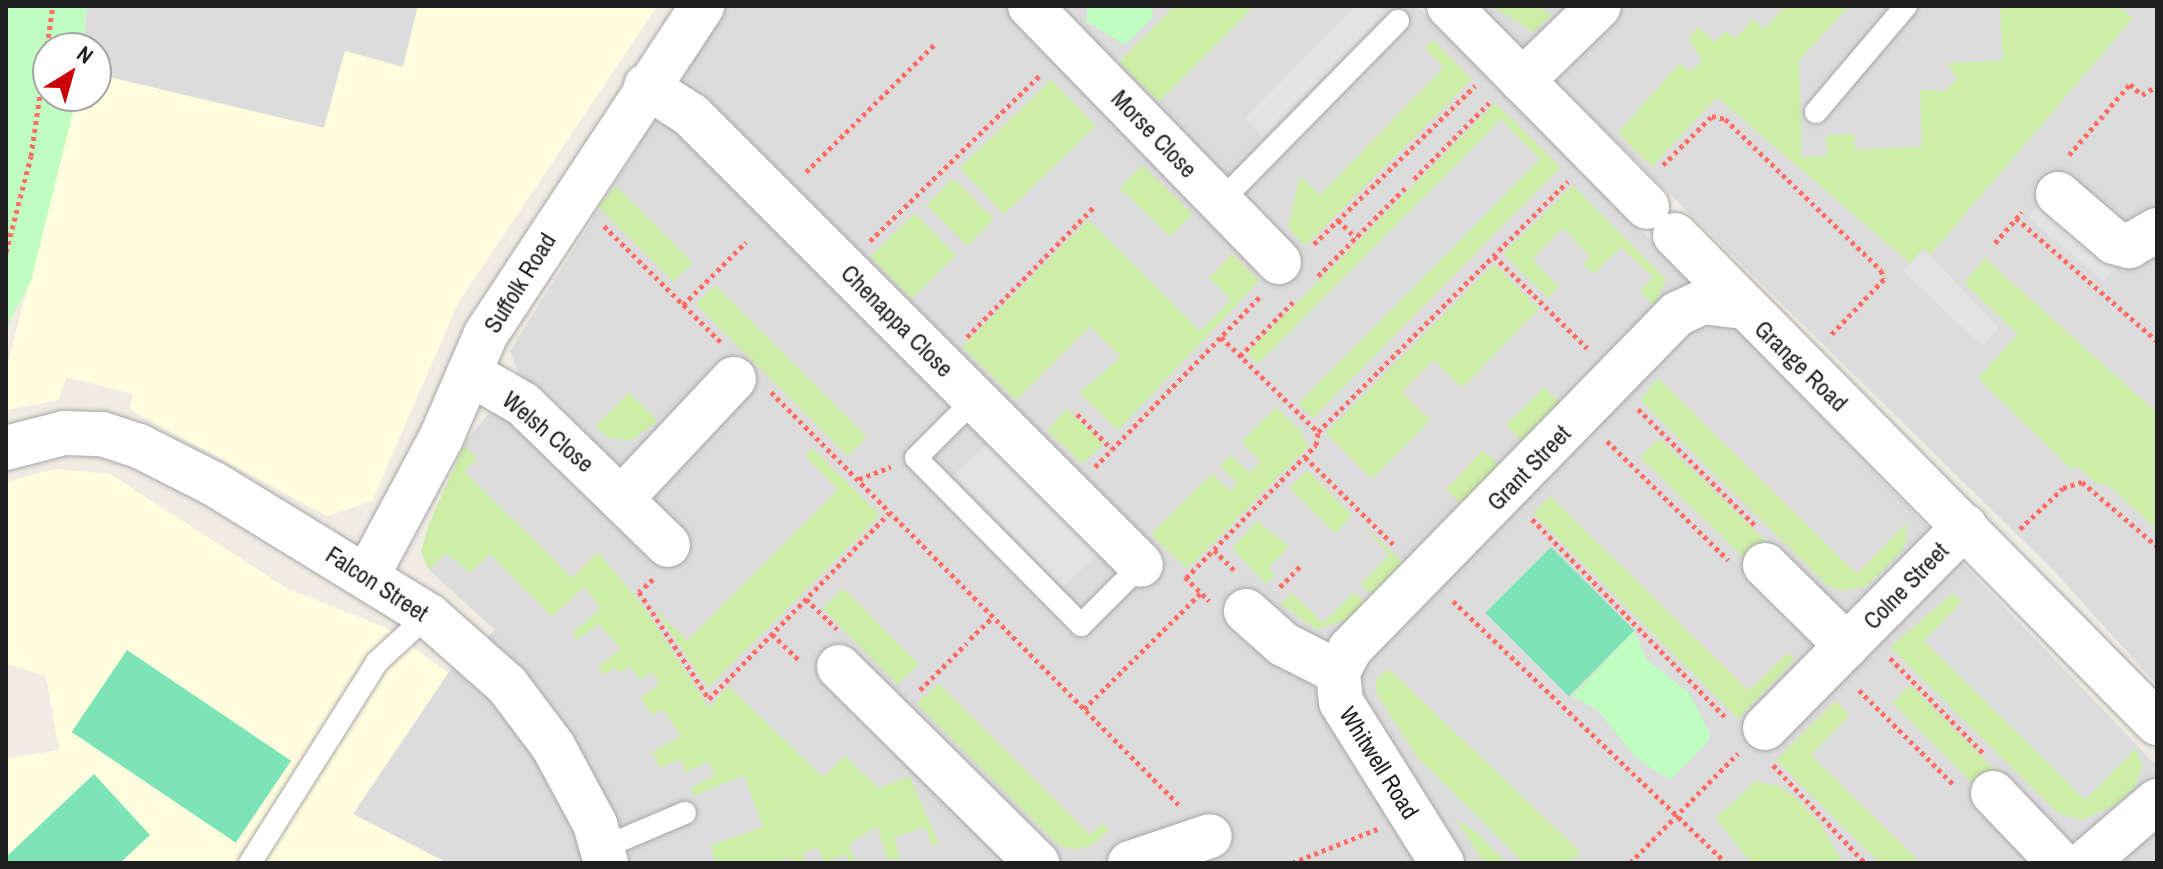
<!DOCTYPE html>
<style>
body{margin:0}
#map{position:relative;width:2163px;height:869px;overflow:hidden;background:#f0ece4;font-family:"Archivo Narrow",sans-serif}
div>[style]{position:absolute}
.residential>*{inset:0;background:#dddcdc}
.education>*{inset:0;background:#fffdde}
.grass>*{inset:0;background:#cdeea7;transform-origin:0 0}
.park>*{inset:0;background:#bffdc1}
.pitch>*{inset:0;background:#7de4b8;transform-origin:0 0}
.parking>*{inset:0;background:#e3e3e3;transform-origin:0 0}
.path>*{height:5px;margin-top:-2.5px;transform-origin:0;background:repeating-linear-gradient(90deg,#ff6f66 0 4px,transparent 0 8px)}
.roads{filter:drop-shadow(0 0 2px #a6a6a6) drop-shadow(0 0 2px #a6a6a6)}
.lane>*{height:22px;margin:-11px;padding:0 11px;transform-origin:11px;border-radius:11px;background:#fff}
.street>*{height:44px;margin:-22px;padding:0 22px;transform-origin:22px;border-radius:22px;background:#fff}
span{translate:-50% -50%;white-space:nowrap;text-align:center;line-height:1.15;-webkit-text-stroke:8px #fff;paint-order:stroke}
.street-label{font-size:24px;color:#1f1f1f}
.frame{position:absolute;inset:0;border:8px solid #1f1f1f;pointer-events:none}
.north{position:absolute;left:32px;top:32px;width:80px;height:80px;box-sizing:border-box;background:#fff;border:2px solid #a5a5a5;border-radius:50%;rotate:37deg;font-size:22px;font-weight:700;line-height:32px;text-align:center;color:#1f1f1f}
.north::after{content:'';display:block;margin:auto;width:28px;height:36px;background:#cd000a;clip-path:polygon(50% 0,100% 100%,50% 72%,0 100%)}
</style>
<div id="map">
<div class="residential">
<div style="clip-path:polygon(87px 6px,418px 6px,403px 67px,345px 51px,324px 128px,96px 74px,96px 48px,83px 48px)"></div>
<div style="clip-path:polygon(726px 6px,1417px 6px,1677px 266px,2157px 766px,2157px 863px,447px 863px,352px 814px,448px 673px,495px 630px,429px 570px,421px 551px,467px 439px,520px 378px,510px 351px)"></div>
<div style="clip-path:polygon(1478px 6px,2157px 6px,2157px 685px,2054px 571px)"></div>
</div>
<div class="education">
<div style="clip-path:polygon(418px 6px,657px 6px,458px 303px,372px 501px,327px 516px,129px 409px,133px 394px,66px 377px,59px 400px,6px 410px,6px 370px,77px 96px,96px 96px,96px 74px,324px 128px,345px 51px,403px 67px)"></div>
<div style="clip-path:polygon(55px 469px,110px 474px,288px 589px,389px 629px,448px 673px,353px 814px,447px 863px,6px 863px,6px 759px,59px 750px,46px 676px,6px 664px,6px 482px)"></div>
</div>
<div class="grass">
<div style="clip-path:polygon(1175px 6px,1255px 6px,1159px 102px,1119px 62px)"></div>
<div style="clip-path:polygon(1492px 6px,1537px 6px,1552px 15px,1533px 32px)"></div>
<div style="clip-path:polygon(1785px 6px,1849px 6px,1799px 61px,1802px 157px,1827px 156px,1826px 135px,1854px 134px,1855px 150px,1922px 146px,1920px 90px,1946px 91px,1957px 79px,1947px 63px,2003px 61px,2000px 6px,2119px 6px,2133px 18px,1930px 255px,1923px 250px,1910px 263px,1717px 97px,1652px 167px,1618px 133px,1680px 63px,1691px 72px,1702px 60px,1688px 38px,1698px 27px,1715px 42px,1726px 31px,1735px 39px,1753px 19px,1764px 29px)"></div>
<div style="clip-path:polygon(1433px 40px,1472px 79px,1305px 246px,1288px 227px,1300px 176px,1320px 195px,1444px 67px,1425px 48px)"></div>
<div style="left:1051px;top:80px;width:64px;height:127px;rotate:46deg"></div>
<div style="clip-path:polygon(1495px 103px,1561px 167px,1313px 418px,1298px 404px,1540px 159px,1501px 119px,1258px 364px,1247px 353px)"></div>
<div style="left:1142px;top:165px;width:70px;height:32px;rotate:44deg"></div>
<div style="left:953px;top:178px;width:58px;height:38px;rotate:45deg"></div>
<div style="clip-path:polygon(1573px 185px,1666px 280px,1654px 306px,1640px 291px,1653px 277px,1621px 247px,1594px 274px,1583px 264px,1590px 256px,1563px 228px,1532px 259px,1559px 287px,1548px 298px,1503px 254px)"></div>
<div style="left:617px;top:187px;width:107px;height:27px;rotate:45deg"></div>
<div style="left:915px;top:213px;width:59px;height:62px;rotate:46deg"></div>
<div style="clip-path:polygon(1088px 220px,1200px 331px,1231px 300px,1209px 278px,1232px 254px,1259px 281px,1118px 430px,1079px 393px,1121px 357px,1090px 326px,1016px 400px,962px 347px)"></div>
<div style="clip-path:polygon(1985px 258px,2157px 413px,2157px 529px,2108px 485px,2096px 483px,2077px 466px,2072px 470px,1978px 378px,2018px 334px,1964px 283px)"></div>
<div style="clip-path:polygon(1494px 264px,1539px 309px,1462px 388px,1434px 360px,1402px 392px,1430px 420px,1372px 479px,1326px 433px)"></div>
<div style="left:715px;top:285px;width:215px;height:27px;rotate:45deg"></div>
<div style="clip-path:polygon(1658px 378px,1857px 574px,1906px 523px,1907px 541px,1899px 554px,1866px 586px,1843px 591px,1828px 586px,1640px 400px)"></div>
<div style="left:1544px;top:387px;width:23px;height:54px;rotate:45deg"></div>
<div style="clip-path:polygon(629px 392px,658px 421px,631px 441px,608px 437px,595px 427px)"></div>
<div style="clip-path:polygon(1276px 407px,1301px 431px,1308px 447px,1187px 569px,1151px 534px,1212px 474px,1230px 491px,1237px 483px,1220px 466px,1231px 455px,1249px 473px,1261px 462px,1242px 442px)"></div>
<div style="left:1067px;top:409px;width:50px;height:29px;rotate:44deg"></div>
<div style="left:1659px;top:438px;width:148px;height:27px;rotate:44deg"></div>
<div style="clip-path:polygon(464px 446px,477px 458px,464px 471px,572px 578px,598px 552px,644px 607px,709px 708px,728px 686px,823px 777px,845px 756px,878px 788px,910px 777px,939px 844px,932px 846px,925px 827px,894px 837px,900px 857px,888px 860px,877px 827px,849px 844px,856px 863px,849px 863px,846px 854px,824px 862px,818px 847px,803px 853px,806px 863px,792px 863px,790px 857px,774px 863px,709px 863px,715px 861px,711px 845px,763px 827px,744px 775px,694px 796px,690px 789px,715px 774px,709px 762px,686px 772px,680px 759px,660px 768px,652px 752px,681px 736px,663px 710px,651px 715px,641px 697px,660px 684px,652px 672px,640px 680px,630px 666px,619px 674px,615px 667px,604px 675px,598px 667px,621px 649px,599px 624px,577px 640px,572px 633px,601px 608px,584px 587px,552px 617px,490px 554px,470px 573px,446px 553px,429px 570px,421px 551px,429px 524px)"></div>
<div style="clip-path:polygon(812px 448px,880px 515px,708px 688px,654px 608px,687px 640px,761px 567px,838px 489px,805px 456px)"></div>
<div style="left:1483px;top:450px;width:22px;height:54px;rotate:43deg"></div>
<div style="left:1307px;top:470px;width:64px;height:25px;rotate:45deg"></div>
<div style="clip-path:polygon(1550px 496px,1749px 691px,1787px 653px,1795px 659px,1738px 719px,1533px 513px)"></div>
<div style="clip-path:polygon(1257px 521px,1289px 546px,1268px 568px,1275px 575px,1266px 584px,1232px 548px)"></div>
<div style="clip-path:polygon(1360px 521px,1404px 564px,1373px 596px,1361px 584px,1389px 555px)"></div>
<div style="left:843px;top:588px;width:107px;height:29px;rotate:45deg"></div>
<div style="clip-path:polygon(1354px 592px,1366px 603px,1351px 619px,1316px 629px,1281px 604px,1292px 593px,1323px 623px)"></div>
<div style="clip-path:polygon(1953px 593px,1962px 601px,1924px 641px,2085px 800px,2136px 748px,2142px 767px,2136px 786px,2118px 803px,2082px 820px,2058px 813px,1890px 647px)"></div>
<div style="clip-path:polygon(1389px 669px,1580px 852px,1569px 863px,1524px 863px,1418px 758px,1377px 694px,1375px 681px)"></div>
<div style="clip-path:polygon(938px 683px,1090px 835px,1103px 823px,1109px 829px,1094px 844px,1075px 850px,1060px 846px,917px 704px)"></div>
<div style="left:1910px;top:685px;width:120px;height:25px;rotate:45deg"></div>
<div style="clip-path:polygon(1836px 701px,1850px 715px,1811px 755px,1921px 863px,1880px 863px,1776px 760px)"></div>
<div style="clip-path:polygon(1755px 781px,1779px 786px,1797px 799px,1820px 823px,1843px 863px,1753px 863px,1743px 853px,1716px 818px)"></div>
<div style="clip-path:polygon(1456px 819px,1479px 834px,1506px 863px,1484px 863px)"></div>
</div>
<div class="park">
<div style="clip-path:polygon(6px 6px,87px 6px,83px 48px,48px 48px,48px 96px,77px 96px,31px 281px,6px 328px)"></div>
<div style="clip-path:polygon(1088px 6px,1152px 6px,1153px 17px,1125px 45px,1086px 21px)"></div>
<div style="clip-path:polygon(1634px 631px,1647px 660px,1688px 692px,1709px 731px,1709px 741px,1670px 780px,1636px 758px,1597px 709px,1572px 696px)"></div>
</div>
<div class="pitch">
<div style="left:1551px;top:547px;width:118px;height:93px;rotate:45deg"></div>
<div style="left:127px;top:650px;width:198px;height:99px;rotate:34deg"></div>
<div style="clip-path:polygon(94px 774px,150px 835px,120px 863px,6px 863px,6px 857px)"></div>
</div>
<div class="parking">
<div style="clip-path:polygon(1356px 6px,1378px 6px,1385px 13px,1263px 137px,1245px 118px)"></div>
<div style="left:2043px;top:200px;width:99px;height:23px;rotate:40deg"></div>
<div style="clip-path:polygon(1924px 249px,1999px 328px,1982px 346px,1903px 271px)"></div>
<div style="left:992px;top:439px;width:156px;height:52px;rotate:46deg"></div>
</div>
<div class="path">
<div style="left:2069px;top:155px;width:94px;rotate:-49.3deg"></div>
<div style="left:2130px;top:84px;width:16px;rotate:43deg"></div>
<div style="left:2142px;top:95px;width:17px;rotate:-31deg"></div>
<div style="left:1663px;top:165px;width:69px;rotate:-45deg"></div>
<div style="left:1712px;top:116px;width:13px;rotate:13deg"></div>
<div style="left:1725px;top:119px;width:217px;rotate:44.1deg"></div>
<div style="left:1881px;top:270px;width:9px;rotate:72deg"></div>
<div style="left:1884px;top:279px;width:80px;rotate:133.5deg"></div>
<div style="left:806px;top:172px;width:182px;rotate:-44.8deg"></div>
<div style="left:1414px;top:179px;width:107px;rotate:-45.4deg"></div>
<div style="left:2016px;top:218px;width:187px;rotate:41.1deg"></div>
<div style="left:1338px;top:220px;width:25px;rotate:45deg"></div>
<div style="left:604px;top:226px;width:166px;rotate:44.8deg"></div>
<div style="left:870px;top:241px;width:238px;rotate:-44.3deg"></div>
<div style="left:1995px;top:243px;width:41px;rotate:-48.9deg"></div>
<div style="left:1314px;top:244px;width:226px;rotate:-44.5deg"></div>
<div style="left:6px;top:252px;width:99px;rotate:-75.4deg"></div>
<div style="left:31px;top:156px;width:152px;rotate:-81.7deg"></div>
<div style="left:1494px;top:256px;width:131px;rotate:44.7deg"></div>
<div style="left:1318px;top:276px;width:127px;rotate:-45.3deg"></div>
<div style="left:683px;top:305px;width:89px;rotate:-45deg"></div>
<div style="left:967px;top:337px;width:183px;rotate:-45.7deg"></div>
<div style="left:1221px;top:337px;width:136px;rotate:44.4deg"></div>
<div style="left:1240px;top:356px;width:78px;rotate:-45.5deg"></div>
<div style="left:771px;top:392px;width:582px;rotate:45.35deg"></div>
<div style="left:1638px;top:409px;width:166px;rotate:44.8deg"></div>
<div style="left:1077px;top:414px;width:49px;rotate:45deg"></div>
<div style="left:1607px;top:441px;width:170px;rotate:44.5deg"></div>
<div style="left:1305px;top:457px;width:128px;rotate:44.7deg"></div>
<div style="left:1095px;top:467px;width:238px;rotate:-45.9deg"></div>
<div style="left:859px;top:479px;width:34px;rotate:-21deg"></div>
<div style="left:1532px;top:519px;width:278px;rotate:45.7deg"></div>
<div style="left:2020px;top:529px;width:59px;rotate:-43.6deg"></div>
<div style="left:2063px;top:488px;width:20px;rotate:-18deg"></div>
<div style="left:2082px;top:482px;width:99px;rotate:40.5deg"></div>
<div style="left:1214px;top:550px;width:31px;rotate:45deg"></div>
<div style="left:1185px;top:577px;width:34px;rotate:45deg"></div>
<div style="left:1186px;top:578px;width:186px;rotate:-45.7deg"></div>
<div style="left:1316px;top:445px;width:13px;rotate:-81deg"></div>
<div style="left:1318px;top:432px;width:354px;rotate:-45.1deg"></div>
<div style="left:653px;top:579px;width:19px;rotate:137deg"></div>
<div style="left:639px;top:592px;width:128px;rotate:56.8deg"></div>
<div style="left:709px;top:699px;width:259px;rotate:-45.9deg"></div>
<div style="left:1280px;top:587px;width:30px;rotate:-46deg"></div>
<div style="left:806px;top:599px;width:43px;rotate:44.1deg"></div>
<div style="left:1453px;top:601px;width:378px;rotate:43.8deg"></div>
<div style="left:772px;top:634px;width:40px;rotate:44deg"></div>
<div style="left:970px;top:639px;width:30px;rotate:-44deg"></div>
<div style="left:1890px;top:658px;width:134px;rotate:45.6deg"></div>
<div style="left:920px;top:690px;width:66px;rotate:-45deg"></div>
<div style="left:1859px;top:690px;width:134px;rotate:45deg"></div>
<div style="left:1084px;top:709px;width:165px;rotate:-44.8deg"></div>
<div style="left:1773px;top:765px;width:134px;rotate:46.8deg"></div>
<div style="left:1292px;top:863px;width:92px;rotate:-21.8deg"></div>
<div style="left:1630px;top:863px;width:154px;rotate:-45.5deg"></div>
</div>
<div class="roads">
<div class="lane">
<div style="left:1816px;top:112px;width:139px;rotate:-49.7deg"></div>
<div style="left:1220px;top:202px;width:254px;rotate:-45.5deg"></div>
<div style="left:975px;top:399px;width:83px;rotate:135deg"></div>
<div style="left:916px;top:458px;width:235px;rotate:45.3deg"></div>
<div style="left:1081px;top:625px;width:85px;rotate:-45deg"></div>
<div style="left:602px;top:848px;width:90px;rotate:-22.9deg"></div>
<div style="left:250px;top:863px;width:238px;rotate:-57.7deg"></div>
<div style="left:377px;top:662px;width:69px;rotate:-42.7deg"></div>
</div>
<div class="street">
<div style="left:1030px;top:6px;width:357px;rotate:45.8deg"></div>
<div style="left:1449px;top:6px;width:282px;rotate:45.4deg"></div>
<div style="left:1522px;top:81px;width:107px;rotate:-44.2deg"></div>
<div style="left:646px;top:86px;width:54px;rotate:32.8deg"></div>
<div style="left:691px;top:115px;width:636px;rotate:45deg"></div>
<div style="left:2058px;top:194px;width:74px;rotate:40.6deg"></div>
<div style="left:2114px;top:242px;width:16px;rotate:15deg"></div>
<div style="left:2129px;top:246px;width:32px;rotate:-30deg"></div>
<div style="left:1675px;top:235px;width:686px;rotate:45.35deg"></div>
<div style="left:469px;top:373px;width:62px;rotate:29.9deg"></div>
<div style="left:523px;top:404px;width:202px;rotate:44.2deg"></div>
<div style="left:6px;top:448px;width:60px;rotate:-14.5deg"></div>
<div style="left:64px;top:433px;width:38px;rotate:2deg"></div>
<div style="left:102px;top:434px;width:39px;rotate:18deg"></div>
<div style="left:139px;top:446px;width:84px;rotate:26.9deg"></div>
<div style="left:214px;top:484px;width:251px;rotate:31.5deg"></div>
<div style="left:428px;top:615px;width:106px;rotate:41.5deg"></div>
<div style="left:507px;top:685px;width:76px;rotate:53deg"></div>
<div style="left:553px;top:746px;width:89px;rotate:61.7deg"></div>
<div style="left:595px;top:824px;width:41px;rotate:74.2deg"></div>
<div style="left:623px;top:497px;width:162px;rotate:-46.8deg"></div>
<div style="left:1765px;top:565px;width:115px;rotate:44.6deg"></div>
<div style="left:367px;top:576px;width:157px;rotate:-61.8deg"></div>
<div style="left:441px;top:438px;width:113px;rotate:-66.6deg"></div>
<div style="left:486px;top:334px;width:393px;rotate:-56.6deg"></div>
<div style="left:1246px;top:611px;width:50px;rotate:41.7deg"></div>
<div style="left:1283px;top:644px;width:62px;rotate:27deg"></div>
<div style="left:839px;top:667px;width:279px;rotate:44.7deg"></div>
<div style="left:1765px;top:728px;width:284px;rotate:-45.3deg"></div>
<div style="left:1993px;top:793px;width:97px;rotate:46.3deg"></div>
<div style="left:1130px;top:863px;width:84px;rotate:-18.6deg"></div>
<div style="left:1442px;top:863px;width:190px;rotate:-122.1deg"></div>
<div style="left:1341px;top:702px;width:30px;rotate:-96deg"></div>
<div style="left:1338px;top:672px;width:26px;rotate:-62deg"></div>
<div style="left:1350px;top:649px;width:468px;rotate:-45.7deg"></div>
<div style="left:1677px;top:314px;width:29px;rotate:-25deg"></div>
<div style="left:1703px;top:302px;width:38px;rotate:7deg"></div>
<div style="left:2085px;top:863px;width:95px;rotate:-40.7deg"></div>
</div>
</div>
<div class="street-label">
<span style="left:1154px;top:134px;rotate:46deg">Morse Close</span>
<span style="left:520px;top:283px;rotate:-58deg">Suffolk Road</span>
<span style="left:897px;top:321px;rotate:45deg">Chenappa Close</span>
<span style="left:1801px;top:366px;rotate:44deg">Grange Road</span>
<span style="left:548px;top:432px;rotate:40deg">Welsh Close</span>
<span style="left:1529px;top:468px;rotate:-46deg">Grant Street</span>
<span style="left:377px;top:584px;rotate:33deg">Falcon Street</span>
<span style="left:1906px;top:586px;rotate:-46deg">Colne Street</span>
<span style="left:1379px;top:763px;rotate:58deg">Whitwell Road</span>
</div>
<div class="frame"></div>
<div class="north">N</div>
</div>
